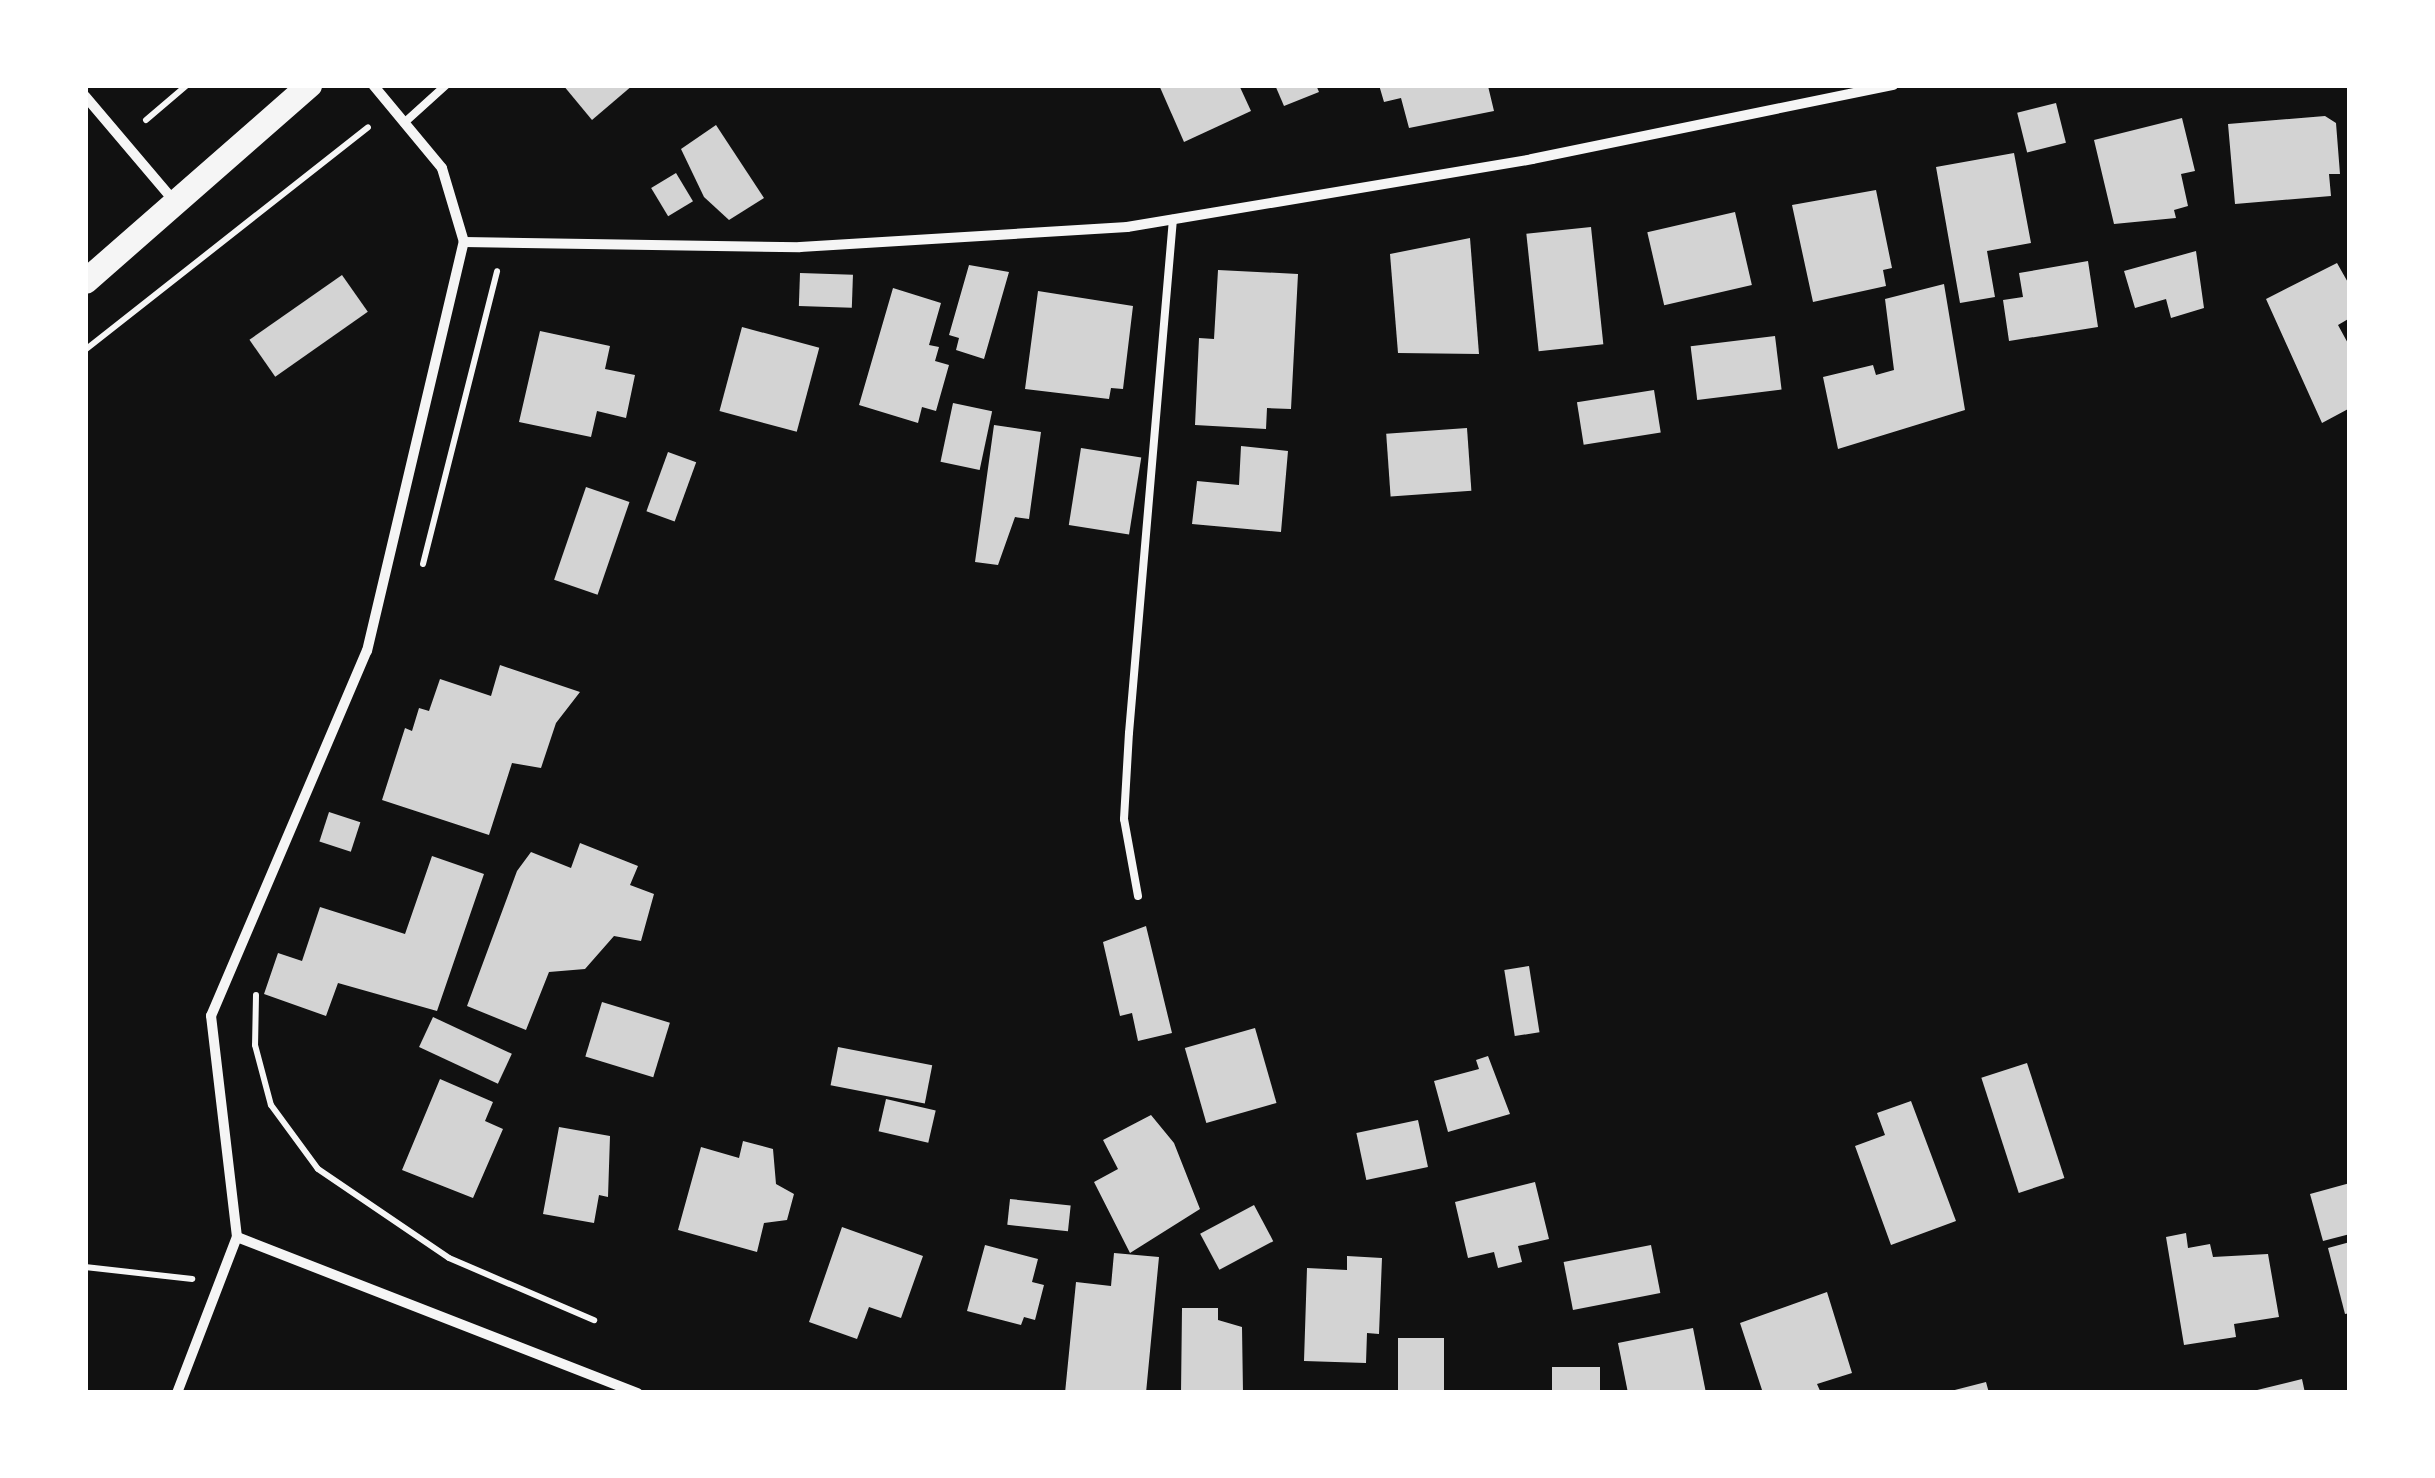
<!DOCTYPE html>
<style>
body{margin:0}
#map{position:relative;width:2435px;height:1478px;overflow:hidden;background:#111;font-family:Georgia,serif}
div>[style]{position:absolute}
.building>*{inset:0;background:#d3d3d3;transform-origin:0 0}
.path>*{height:6px;margin:-3px;padding:0 3px;transform-origin:3px;border-radius:3px;background:#f5f5f5}
.service>*{height:8px;margin:-4px;padding:0 4px;transform-origin:4px;border-radius:4px;background:#f5f5f5}
.minor>*{height:10px;margin:-5px;padding:0 5px;transform-origin:5px;border-radius:5px;background:#f5f5f5}
.primary>*{height:25px;margin:-12.5px;padding:0 12.5px;transform-origin:12.5px;border-radius:12.5px;background:#f5f5f5}
span{translate:-50% -50%;white-space:nowrap;text-align:center;line-height:1.15;-webkit-text-stroke:10px #fff;paint-order:stroke}
.frame{position:absolute;inset:0;border:88px solid #fff;pointer-events:none}
</style>
<div id="map">
<div class="building">
<div style="clip-path:polygon(563px 85px,633px 85px,592px 120px)"></div>
<div style="clip-path:polygon(1159px 85px,1239px 85px,1251px 111px,1184px 142px)"></div>
<div style="clip-path:polygon(1275px 85px,1316px 85px,1319px 92px,1284px 106px)"></div>
<div style="clip-path:polygon(1379px 85px,1488px 86px,1494px 111px,1409px 128px,1401px 98px,1384px 102px)"></div>
<div style="left:2056px;top:103px;width:41px;height:40px;rotate:76deg"></div>
<div style="clip-path:polygon(2325px 116px,2336px 123px,2340px 174px,2329px 174px,2331px 196px,2235px 204px,2228px 124px)"></div>
<div style="clip-path:polygon(2182px 118px,2195px 171px,2181px 174px,2188px 206px,2174px 210px,2176px 218px,2114px 224px,2094px 140px)"></div>
<div style="clip-path:polygon(716px 125px,764px 198px,729px 220px,704px 197px,681px 149px)"></div>
<div style="clip-path:polygon(2014px 153px,2031px 243px,1987px 251px,1995px 297px,1960px 303px,1936px 167px)"></div>
<div style="left:676px;top:173px;width:33px;height:29px;rotate:59deg"></div>
<div style="clip-path:polygon(1876px 190px,1892px 268px,1883px 270px,1886px 286px,1813px 302px,1792px 205px)"></div>
<div style="left:1735px;top:212px;width:75px;height:90px;rotate:77deg"></div>
<div style="left:1591px;top:227px;width:118px;height:65px;rotate:84deg"></div>
<div style="clip-path:polygon(1470px 238px,1479px 354px,1398px 353px,1390px 254px)"></div>
<div style="clip-path:polygon(2196px 251px,2204px 308px,2171px 318px,2166px 299px,2135px 308px,2124px 271px)"></div>
<div style="clip-path:polygon(2088px 261px,2098px 327px,2009px 341px,2003px 300px,2023px 297px,2019px 273px)"></div>
<div style="clip-path:polygon(2337px 263px,2350px 286px,2350px 318px,2338px 325px,2350px 347px,2350px 408px,2322px 423px,2266px 299px)"></div>
<div style="clip-path:polygon(969px 265px,1009px 272px,984px 359px,956px 350px,959px 338px,949px 335px)"></div>
<div style="clip-path:polygon(1218px 270px,1298px 274px,1291px 409px,1267px 408px,1266px 429px,1195px 425px,1199px 338px,1214px 339px)"></div>
<div style="left:800px;top:273px;width:53px;height:33px;rotate:2deg"></div>
<div style="left:342px;top:275px;width:45px;height:113px;rotate:55deg"></div>
<div style="clip-path:polygon(1944px 284px,1965px 410px,1838px 449px,1823px 377px,1873px 365px,1876px 375px,1894px 370px,1885px 299px)"></div>
<div style="clip-path:polygon(893px 288px,941px 303px,929px 345px,939px 347px,935px 361px,949px 365px,936px 411px,922px 407px,918px 423px,859px 405px)"></div>
<div style="clip-path:polygon(1038px 291px,1133px 306px,1123px 389px,1111px 388px,1109px 399px,1025px 389px)"></div>
<div style="left:742px;top:327px;width:80px;height:87px;rotate:15deg"></div>
<div style="clip-path:polygon(540px 331px,610px 346px,605px 369px,635px 375px,626px 418px,597px 411px,591px 437px,519px 422px)"></div>
<div style="left:1775px;top:336px;width:54px;height:85px;rotate:83deg"></div>
<div style="left:1654px;top:390px;width:43px;height:78px;rotate:81deg"></div>
<div style="left:953px;top:403px;width:40px;height:60px;rotate:12deg"></div>
<div style="clip-path:polygon(994px 425px,1041px 432px,1029px 519px,1015px 517px,998px 565px,975px 562px)"></div>
<div style="left:1467px;top:428px;width:63px;height:81px;rotate:86deg"></div>
<div style="clip-path:polygon(1241px 446px,1288px 451px,1281px 532px,1192px 524px,1197px 481px,1239px 485px)"></div>
<div style="left:1081px;top:448px;width:61px;height:78px;rotate:9deg"></div>
<div style="left:668px;top:452px;width:30px;height:63px;rotate:20deg"></div>
<div style="left:586px;top:487px;width:46px;height:98px;rotate:19deg"></div>
<div style="clip-path:polygon(500px 665px,580px 692px,556px 723px,541px 768px,512px 763px,489px 835px,382px 800px,405px 728px,412px 731px,419px 708px,429px 711px,440px 679px,491px 696px)"></div>
<div style="left:329px;top:812px;width:33px;height:31px;rotate:18deg"></div>
<div style="clip-path:polygon(580px 843px,638px 866px,630px 885px,654px 894px,641px 941px,614px 936px,585px 969px,549px 972px,526px 1030px,467px 1006px,517px 871px,531px 852px,571px 868px)"></div>
<div style="clip-path:polygon(432px 856px,484px 874px,437px 1011px,338px 983px,326px 1016px,264px 994px,278px 953px,302px 961px,320px 907px,405px 934px)"></div>
<div style="clip-path:polygon(1146px 926px,1172px 1033px,1138px 1041px,1132px 1013px,1120px 1016px,1103px 942px)"></div>
<div style="left:1529px;top:966px;width:67px;height:25px;rotate:81deg"></div>
<div style="left:602px;top:1002px;width:71px;height:57px;rotate:17deg"></div>
<div style="left:433px;top:1017px;width:87px;height:33px;rotate:25deg"></div>
<div style="left:1255px;top:1028px;width:78px;height:73px;rotate:74deg"></div>
<div style="left:838px;top:1047px;width:96px;height:39px;rotate:11deg"></div>
<div style="clip-path:polygon(1488px 1056px,1510px 1114px,1448px 1132px,1434px 1081px,1479px 1069px,1476px 1060px)"></div>
<div style="left:2027px;top:1063px;width:121px;height:48px;rotate:72deg"></div>
<div style="clip-path:polygon(440px 1079px,493px 1102px,485px 1121px,503px 1129px,473px 1198px,402px 1170px)"></div>
<div style="left:886px;top:1099px;width:51px;height:33px;rotate:13deg"></div>
<div style="clip-path:polygon(1911px 1101px,1956px 1221px,1891px 1245px,1855px 1146px,1885px 1135px,1877px 1113px)"></div>
<div style="clip-path:polygon(1151px 1115px,1174px 1143px,1200px 1209px,1130px 1253px,1094px 1182px,1118px 1169px,1103px 1140px)"></div>
<div style="left:1418px;top:1120px;width:48px;height:63px;rotate:78deg"></div>
<div style="clip-path:polygon(559px 1127px,610px 1136px,608px 1197px,599px 1195px,594px 1223px,543px 1214px)"></div>
<div style="clip-path:polygon(743px 1141px,773px 1149px,776px 1184px,794px 1194px,787px 1220px,764px 1223px,757px 1252px,678px 1230px,701px 1147px,739px 1158px)"></div>
<div style="clip-path:polygon(1535px 1182px,1549px 1239px,1518px 1246px,1522px 1262px,1498px 1268px,1494px 1252px,1468px 1258px,1455px 1202px)"></div>
<div style="clip-path:polygon(2350px 1183px,2350px 1234px,2323px 1241px,2310px 1194px)"></div>
<div style="left:1010px;top:1199px;width:61px;height:26px;rotate:6deg"></div>
<div style="left:1254px;top:1205px;width:41px;height:61px;rotate:62deg"></div>
<div style="clip-path:polygon(842px 1227px,923px 1256px,901px 1318px,869px 1307px,857px 1339px,809px 1322px)"></div>
<div style="clip-path:polygon(2186px 1233px,2188px 1248px,2210px 1244px,2213px 1257px,2268px 1254px,2279px 1317px,2234px 1324px,2236px 1337px,2184px 1345px,2166px 1237px)"></div>
<div style="clip-path:polygon(2350px 1242px,2350px 1313px,2345px 1314px,2328px 1248px)"></div>
<div style="clip-path:polygon(985px 1245px,1038px 1259px,1032px 1282px,1044px 1285px,1035px 1320px,1024px 1317px,1021px 1325px,967px 1311px)"></div>
<div style="left:1651px;top:1245px;width:49px;height:89px;rotate:79deg"></div>
<div style="clip-path:polygon(1114px 1253px,1159px 1257px,1146px 1393px,1065px 1393px,1076px 1282px,1111px 1286px)"></div>
<div style="clip-path:polygon(1347px 1256px,1382px 1258px,1379px 1334px,1367px 1333px,1366px 1363px,1304px 1361px,1307px 1268px,1347px 1270px)"></div>
<div style="clip-path:polygon(1827px 1292px,1852px 1373px,1817px 1384px,1821px 1393px,1763px 1393px,1740px 1323px)"></div>
<div style="clip-path:polygon(1182px 1308px,1218px 1308px,1218px 1320px,1242px 1327px,1243px 1393px,1181px 1393px)"></div>
<div style="clip-path:polygon(1693px 1328px,1706px 1393px,1628px 1393px,1618px 1343px)"></div>
<div style="left:1398px;top:1338px;width:46px;height:55px"></div>
<div style="left:1600px;top:1367px;width:26px;height:48px;rotate:90deg"></div>
<div style="clip-path:polygon(2302px 1379px,2305px 1393px,2249px 1393px,2249px 1392px)"></div>
<div style="clip-path:polygon(1986px 1382px,1989px 1393px,1948px 1393px,1947px 1392px)"></div>
</div>
<div class="path">
<div style="left:146px;top:120px;width:54px;rotate:-40.5deg"></div>
<div style="left:85px;top:350px;width:360px;rotate:-38.2deg"></div>
<div style="left:423px;top:564px;width:302px;rotate:-75.8deg"></div>
<div style="left:256px;top:995px;width:50px;rotate:91.1deg"></div>
<div style="left:255px;top:1045px;width:62px;rotate:75.1deg"></div>
<div style="left:271px;top:1105px;width:79px;rotate:53.7deg"></div>
<div style="left:318px;top:1169px;width:158px;rotate:34.2deg"></div>
<div style="left:449px;top:1258px;width:158px;rotate:23.2deg"></div>
<div style="left:85px;top:1267px;width:108px;rotate:6.4deg"></div>
</div>
<div class="service">
<div style="left:404px;top:123px;width:57px;rotate:-42.1deg"></div>
<div style="left:1138px;top:896px;width:78px;rotate:-100.3deg"></div>
<div style="left:1124px;top:819px;width:86px;rotate:-86.7deg"></div>
<div style="left:1129px;top:733px;width:516px;rotate:-85.11deg"></div>
</div>
<div class="minor">
<div style="left:85px;top:96px;width:139px;rotate:49.7deg"></div>
<div style="left:464px;top:242px;width:336px;rotate:0.9deg"></div>
<div style="left:800px;top:247px;width:328px;rotate:-3.5deg"></div>
<div style="left:1127px;top:227px;width:411px;rotate:-9.5deg"></div>
<div style="left:1532px;top:159px;width:369px;rotate:-11.6deg"></div>
<div style="left:237px;top:1237px;width:430px;rotate:21.3deg"></div>
<div style="left:177px;top:1393px;width:167px;rotate:-69deg"></div>
<div style="left:237px;top:1237px;width:223px;rotate:-96.7deg"></div>
<div style="left:211px;top:1016px;width:397px;rotate:-66.9deg"></div>
<div style="left:367px;top:651px;width:420px;rotate:-76.7deg"></div>
<div style="left:464px;top:242px;width:77px;rotate:-106.6deg"></div>
<div style="left:442px;top:168px;width:108px;rotate:-129.7deg"></div>
</div>
<div class="primary">
<div style="left:85px;top:281px;width:298px;rotate:-41.2deg"></div>
</div>
<div class="frame"></div>
</div>
